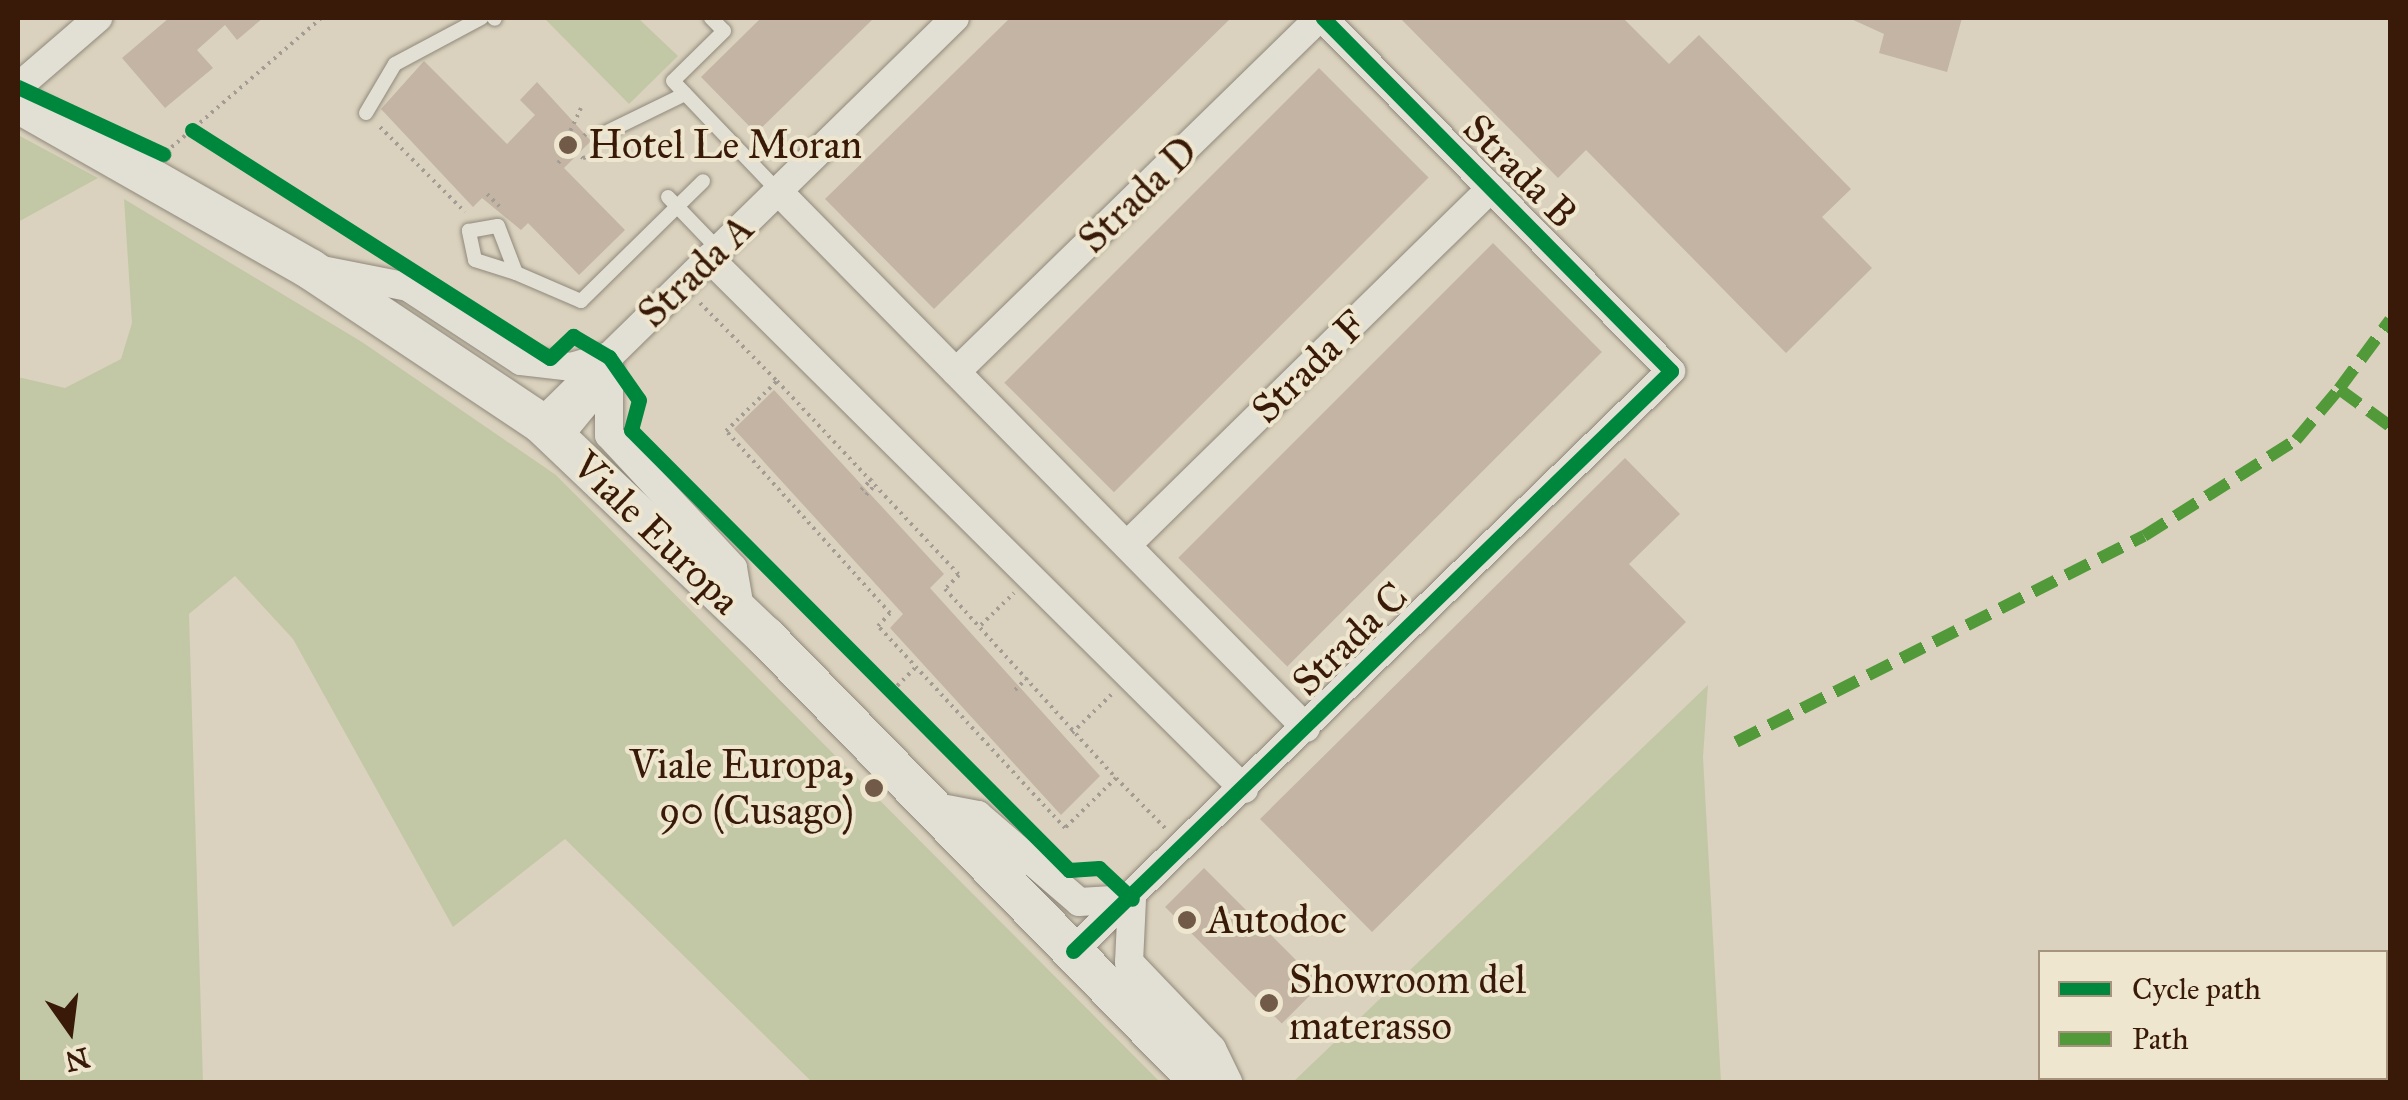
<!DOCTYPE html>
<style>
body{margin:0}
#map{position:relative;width:2408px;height:1100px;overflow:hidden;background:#dad2be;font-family:"IM FELL Great Primer",serif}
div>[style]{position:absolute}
.green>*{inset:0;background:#c2c8a5}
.building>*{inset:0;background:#c3b4a4;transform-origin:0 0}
.path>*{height:4px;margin-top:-2px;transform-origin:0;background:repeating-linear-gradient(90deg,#a39c94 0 2.5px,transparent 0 7.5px)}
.roads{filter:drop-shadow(0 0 2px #90887a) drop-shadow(0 0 2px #90887a)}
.service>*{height:14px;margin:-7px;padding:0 7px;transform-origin:7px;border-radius:7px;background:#e2dfd4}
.minor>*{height:28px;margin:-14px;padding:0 14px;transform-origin:14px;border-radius:14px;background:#e2dfd4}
.secondary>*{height:40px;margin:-20px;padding:0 20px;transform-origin:20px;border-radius:20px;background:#e2dfd4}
.quiet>*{height:12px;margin-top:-6px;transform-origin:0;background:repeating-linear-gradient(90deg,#52993a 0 25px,transparent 0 37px)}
.cycleway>*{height:15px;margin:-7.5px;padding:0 7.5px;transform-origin:7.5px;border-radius:7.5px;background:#00873e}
.dots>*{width:28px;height:28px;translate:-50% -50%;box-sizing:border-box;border:5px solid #eee6ce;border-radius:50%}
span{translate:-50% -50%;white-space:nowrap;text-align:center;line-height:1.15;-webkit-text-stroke:8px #eee6ce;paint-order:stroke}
.poi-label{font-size:40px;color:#391908}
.left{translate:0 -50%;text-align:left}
.right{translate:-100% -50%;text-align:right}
.street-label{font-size:40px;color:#391908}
.frame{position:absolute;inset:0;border:20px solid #391908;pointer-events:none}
.legend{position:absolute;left:2038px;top:950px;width:350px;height:130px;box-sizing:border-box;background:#eee6ce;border:2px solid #a6947f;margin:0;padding:12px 18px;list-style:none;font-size:30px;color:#391908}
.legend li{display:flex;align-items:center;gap:20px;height:50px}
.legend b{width:50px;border:2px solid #a6947f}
.north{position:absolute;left:20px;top:980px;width:100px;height:100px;-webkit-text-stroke:8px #eee6ce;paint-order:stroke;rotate:166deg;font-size:28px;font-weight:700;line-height:40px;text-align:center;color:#391908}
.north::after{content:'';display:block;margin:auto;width:35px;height:45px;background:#391908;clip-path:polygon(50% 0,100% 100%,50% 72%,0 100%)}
</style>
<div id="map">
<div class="green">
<div style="clip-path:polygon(544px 18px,638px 18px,678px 56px,629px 104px)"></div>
<div style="clip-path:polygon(18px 135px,98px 178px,18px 222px)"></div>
<div style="clip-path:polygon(124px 199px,362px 342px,556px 475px,1160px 1082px,812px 1082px,565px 839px,453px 927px,293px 639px,235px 576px,189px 614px,203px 1082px,18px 1082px,18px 377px,65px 388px,121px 359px,132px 323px)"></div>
<div style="clip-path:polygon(1708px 685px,1703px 757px,1721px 1082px,1293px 1082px)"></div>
</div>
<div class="building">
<div style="clip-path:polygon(169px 18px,263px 18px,237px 40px,225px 25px,197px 50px,213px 68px,165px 108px,122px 58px)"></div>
<div style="clip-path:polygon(761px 18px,874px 18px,756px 133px,701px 77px)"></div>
<div style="clip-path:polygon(1010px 18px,1231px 18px,934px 309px,825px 199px)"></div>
<div style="clip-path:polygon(1400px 18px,1623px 18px,1669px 64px,1699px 35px,1851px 189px,1822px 217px,1872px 268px,1786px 353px,1586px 150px,1558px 178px)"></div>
<div style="clip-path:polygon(1849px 18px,1962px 18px,1947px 72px,1879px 53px,1884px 34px)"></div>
<div style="clip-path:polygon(424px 61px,507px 144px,535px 115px,520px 100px,537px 82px,591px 141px,564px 168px,625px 230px,579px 275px,528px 223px,521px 230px,482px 198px,473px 207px,381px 109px)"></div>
<div style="left:1319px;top:68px;width:155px;height:445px;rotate:45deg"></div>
<div style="left:1493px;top:243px;width:154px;height:445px;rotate:45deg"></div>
<div style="clip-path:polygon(774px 390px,944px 574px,930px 588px,1100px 776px,1061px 815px,890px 628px,903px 614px,734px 429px)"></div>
<div style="clip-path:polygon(1625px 458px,1680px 514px,1629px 564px,1686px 622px,1372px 932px,1260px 819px)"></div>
<div style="left:1204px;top:868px;width:165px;height:55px;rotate:45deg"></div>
</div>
<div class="path">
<div style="left:581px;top:108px;width:38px;rotate:115deg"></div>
<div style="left:565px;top:142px;width:24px;rotate:42deg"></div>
<div style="left:583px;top:158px;width:22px;rotate:-13deg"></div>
<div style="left:380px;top:127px;width:120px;rotate:45deg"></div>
<div style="left:166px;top:152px;width:205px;rotate:-40.8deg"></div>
<div style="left:558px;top:163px;width:40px;rotate:-46deg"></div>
<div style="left:487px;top:194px;width:20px;rotate:45deg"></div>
<div style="left:700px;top:303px;width:110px;rotate:45.4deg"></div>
<div style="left:777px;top:381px;width:266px;rotate:46.8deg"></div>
<div style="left:959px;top:575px;width:20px;rotate:135deg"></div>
<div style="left:945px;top:589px;width:255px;rotate:47.9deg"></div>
<div style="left:1116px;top:778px;width:71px;rotate:135.6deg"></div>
<div style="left:1065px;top:828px;width:275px;rotate:-132.8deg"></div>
<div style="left:878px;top:626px;width:18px;rotate:-47deg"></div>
<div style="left:890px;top:613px;width:245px;rotate:-132deg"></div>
<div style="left:726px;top:431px;width:71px;rotate:-44.4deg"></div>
<div style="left:861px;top:490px;width:16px;rotate:-45deg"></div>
<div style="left:866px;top:495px;width:11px;rotate:-49deg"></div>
<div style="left:981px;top:625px;width:46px;rotate:-44.1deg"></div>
<div style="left:1015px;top:690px;width:21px;rotate:-45deg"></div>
<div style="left:892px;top:691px;width:35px;rotate:-45deg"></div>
<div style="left:1072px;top:733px;width:59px;rotate:-44.3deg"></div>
<div style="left:1116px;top:778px;width:70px;rotate:45.6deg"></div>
</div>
<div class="roads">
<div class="service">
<div style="left:494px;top:18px;width:1px;rotate:45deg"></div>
<div style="left:711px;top:18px;width:18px;rotate:45deg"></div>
<div style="left:724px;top:31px;width:71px;rotate:135.6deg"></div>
<div style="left:673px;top:81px;width:152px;rotate:46.3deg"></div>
<div style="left:366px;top:113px;width:57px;rotate:-59.4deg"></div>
<div style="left:395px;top:64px;width:98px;rotate:-28.1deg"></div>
<div style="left:605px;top:133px;width:89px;rotate:-26deg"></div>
<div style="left:668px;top:197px;width:72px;rotate:46.1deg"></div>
<div style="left:516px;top:273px;width:43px;rotate:-162.4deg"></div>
<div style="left:475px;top:260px;width:30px;rotate:-102deg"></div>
<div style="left:469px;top:231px;width:29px;rotate:-10deg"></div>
<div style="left:498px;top:226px;width:50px;rotate:69deg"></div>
<div style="left:516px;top:273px;width:71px;rotate:23.3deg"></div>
<div style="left:581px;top:301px;width:171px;rotate:-44.5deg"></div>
</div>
<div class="minor">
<div style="left:18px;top:87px;width:106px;rotate:-40.8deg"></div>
<div style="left:778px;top:191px;width:753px;rotate:45.48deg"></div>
<div style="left:709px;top:258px;width:754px;rotate:44.79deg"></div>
<div style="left:317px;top:269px;width:93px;rotate:11.2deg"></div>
<div style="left:408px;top:287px;width:135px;rotate:33.2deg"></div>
<div style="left:521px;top:361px;width:50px;rotate:6.8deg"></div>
<div style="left:571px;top:367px;width:37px;rotate:-16deg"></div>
<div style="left:609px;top:357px;width:78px;rotate:90deg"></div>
<div style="left:609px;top:435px;width:182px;rotate:47deg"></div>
<div style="left:733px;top:568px;width:47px;rotate:80.1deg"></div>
<div style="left:956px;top:372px;width:507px;rotate:-44.28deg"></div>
<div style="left:541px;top:423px;width:579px;rotate:-44.37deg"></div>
<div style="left:557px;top:438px;width:72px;rotate:-50.6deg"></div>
<div style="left:1127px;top:545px;width:510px;rotate:-44.44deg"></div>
<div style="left:931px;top:806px;width:48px;rotate:10.8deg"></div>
<div style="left:978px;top:815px;width:133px;rotate:40.7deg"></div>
<div style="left:1079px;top:902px;width:51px;rotate:-3.4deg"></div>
<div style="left:1132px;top:899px;width:63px;rotate:92.7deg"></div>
<div style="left:1129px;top:962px;width:120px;rotate:46.3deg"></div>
<div style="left:1212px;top:1049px;width:37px;rotate:64deg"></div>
<div style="left:1073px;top:951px;width:833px;rotate:-44.12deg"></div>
<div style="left:1671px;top:371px;width:496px;rotate:-134.6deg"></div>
</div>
<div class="secondary">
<div style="left:18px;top:103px;width:336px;rotate:29.6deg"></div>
<div style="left:310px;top:269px;width:278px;rotate:33.7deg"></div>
<div style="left:541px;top:423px;width:309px;rotate:43.6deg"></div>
<div style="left:765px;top:636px;width:623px;rotate:45.72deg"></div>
</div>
</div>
<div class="quiet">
<div style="left:2339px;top:389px;width:86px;rotate:-53.5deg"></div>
<div style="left:1736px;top:742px;width:457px;rotate:-26.8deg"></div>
<div style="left:2144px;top:536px;width:180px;rotate:-32.3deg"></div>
<div style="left:2296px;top:440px;width:67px;rotate:-49.9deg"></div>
<div style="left:2339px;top:389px;width:63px;rotate:36deg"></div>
<div style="left:2386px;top:1035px;width:6px;rotate:-51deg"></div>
<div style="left:2339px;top:1082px;width:6px;rotate:-39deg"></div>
</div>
<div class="cycleway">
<div style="left:18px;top:87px;width:160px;rotate:24.8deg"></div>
<div style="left:192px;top:130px;width:424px;rotate:32.5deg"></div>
<div style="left:550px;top:358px;width:32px;rotate:-44deg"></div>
<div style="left:573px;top:336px;width:42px;rotate:30.3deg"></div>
<div style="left:609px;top:357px;width:52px;rotate:55.1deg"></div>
<div style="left:639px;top:400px;width:31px;rotate:105deg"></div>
<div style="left:631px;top:430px;width:621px;rotate:45.13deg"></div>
<div style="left:1069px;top:870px;width:30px;rotate:-4deg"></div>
<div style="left:1099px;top:868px;width:45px;rotate:43.2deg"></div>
<div style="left:1073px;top:951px;width:833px;rotate:-44.12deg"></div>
<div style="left:1671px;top:371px;width:496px;rotate:-134.6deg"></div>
</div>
<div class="dots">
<div style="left:568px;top:145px;background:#715a48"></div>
<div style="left:874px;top:788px;background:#715a48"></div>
<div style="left:1187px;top:920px;background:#715a48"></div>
<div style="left:1269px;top:1003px;background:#715a48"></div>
</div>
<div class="poi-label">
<span class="left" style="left:588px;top:145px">Hotel Le Moran</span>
<span class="right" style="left:854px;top:788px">Viale Europa,<br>90 (Cusago)</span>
<span class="left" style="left:1207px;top:920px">Autodoc</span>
<span class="left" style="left:1289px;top:1003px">Showroom del<br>materasso</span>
</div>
<div class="street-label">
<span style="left:1520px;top:171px;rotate:45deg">Strada B</span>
<span style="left:1138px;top:195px;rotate:-44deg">Strada D</span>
<span style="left:696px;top:271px;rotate:-44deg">Strada A</span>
<span style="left:1309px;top:367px;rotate:-44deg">Strada F</span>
<span style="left:656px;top:533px;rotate:44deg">Viale Europa</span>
<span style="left:1350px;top:639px;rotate:-44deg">Strada C</span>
</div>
<div class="frame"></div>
<ul class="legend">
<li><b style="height:12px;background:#00873e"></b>Cycle path</li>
<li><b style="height:12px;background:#52993a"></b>Path</li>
</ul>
<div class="north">N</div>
</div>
